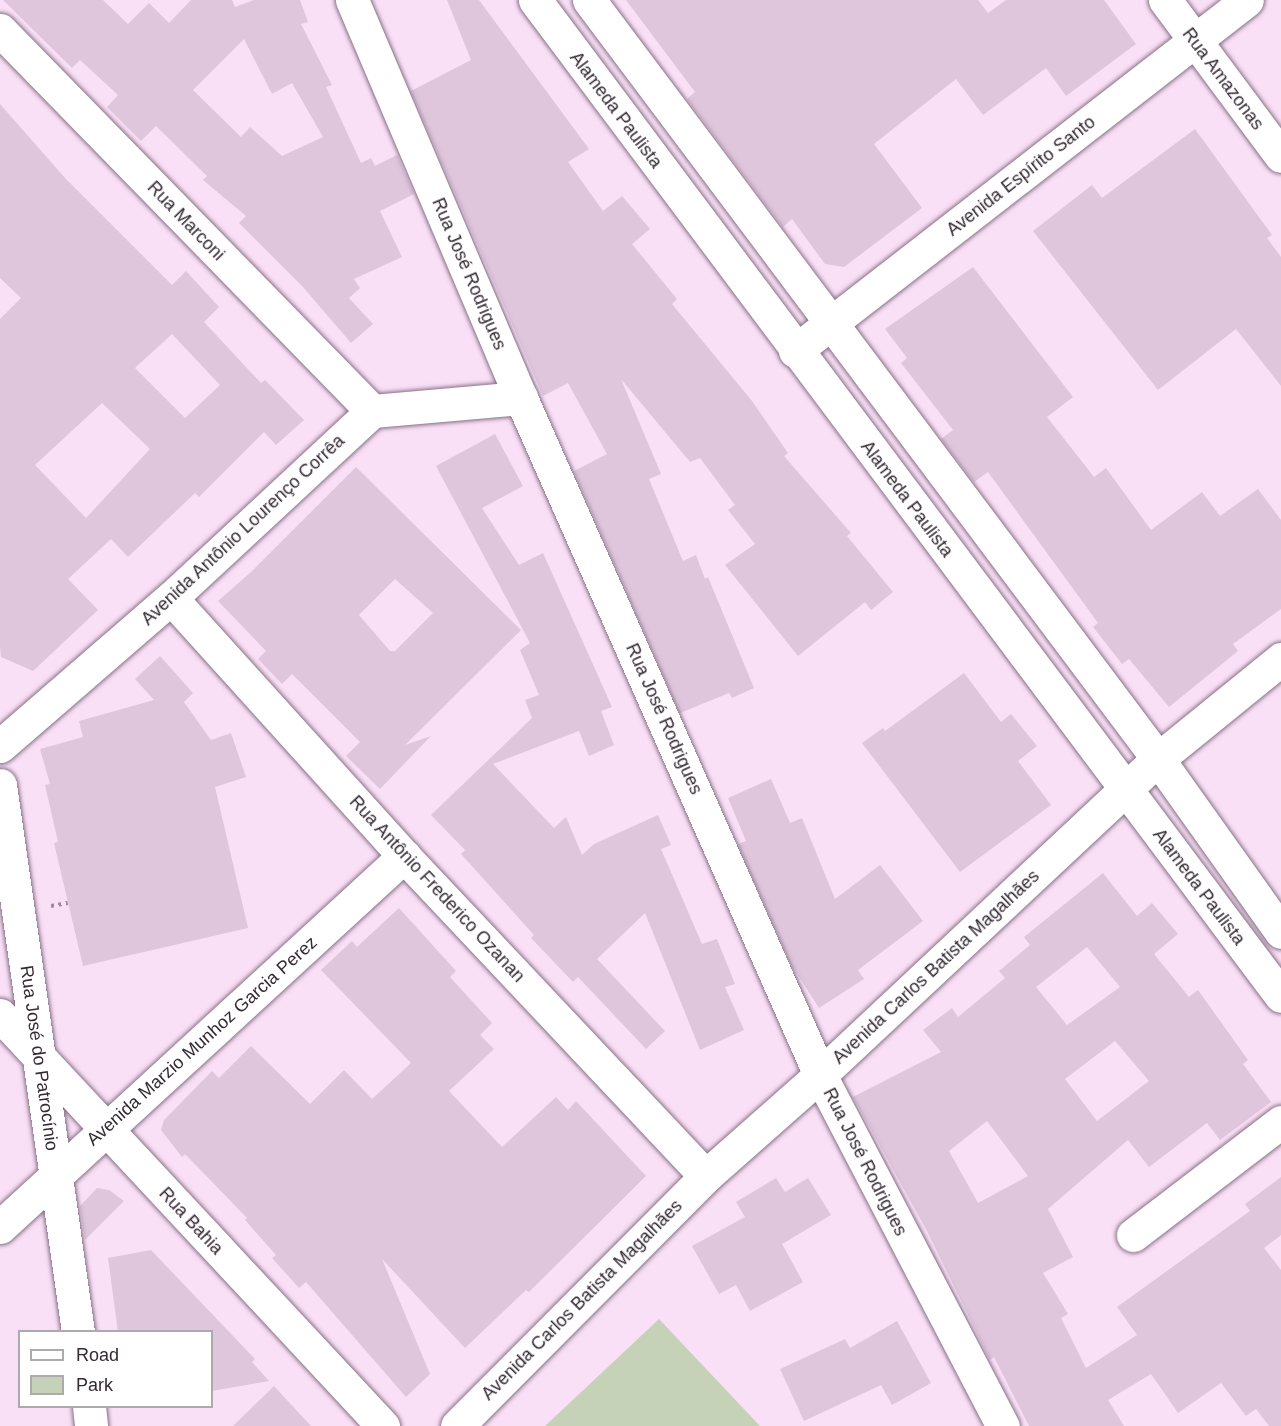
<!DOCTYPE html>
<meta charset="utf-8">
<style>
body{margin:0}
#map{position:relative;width:1281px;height:1426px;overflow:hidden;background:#fae0f7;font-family:Arial,sans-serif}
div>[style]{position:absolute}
.green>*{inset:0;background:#c6d2b7}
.building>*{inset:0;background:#dfc6dc}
.path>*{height:4px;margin-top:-2px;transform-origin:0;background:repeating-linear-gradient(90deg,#9d8b9b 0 3px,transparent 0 7.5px)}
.roads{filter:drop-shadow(0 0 2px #877185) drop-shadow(0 0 2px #877185)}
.minor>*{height:33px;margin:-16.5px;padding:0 16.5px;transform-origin:16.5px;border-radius:16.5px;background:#fff}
.major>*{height:33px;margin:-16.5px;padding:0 16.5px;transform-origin:16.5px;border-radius:16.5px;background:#fff}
span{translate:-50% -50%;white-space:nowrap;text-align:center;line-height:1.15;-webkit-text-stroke:6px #fff;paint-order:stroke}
.street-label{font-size:18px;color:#332a32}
.legend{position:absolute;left:18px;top:1330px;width:195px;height:78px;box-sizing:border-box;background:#fff;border:2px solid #adaaad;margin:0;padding:8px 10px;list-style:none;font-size:18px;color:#332a32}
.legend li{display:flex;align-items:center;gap:12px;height:30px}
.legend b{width:30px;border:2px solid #adaaad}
</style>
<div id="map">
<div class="green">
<div style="clip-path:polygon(659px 1319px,760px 1426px,545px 1426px)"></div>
</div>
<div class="building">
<div style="clip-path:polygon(evenodd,3px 0,103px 0,128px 24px,149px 3px,169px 23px,191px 0,232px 0,235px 7px,254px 0,300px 0,308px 22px,301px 24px,332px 85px,326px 87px,361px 163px,371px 158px,375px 166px,397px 155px,414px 194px,380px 211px,402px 257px,354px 279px,360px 288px,349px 298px,373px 324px,351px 343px,303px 287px,239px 223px,246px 216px,203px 180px,207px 176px,156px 126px,141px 141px,107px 107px,118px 95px,80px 60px,72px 68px,3px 0,244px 39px,272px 94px,292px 83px,323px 137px,282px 156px,250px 127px,241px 137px,193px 90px,244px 39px)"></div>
<div style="clip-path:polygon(447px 0,479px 0,589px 149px,568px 162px,603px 211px,622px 196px,650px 229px,632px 244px,677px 299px,672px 304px,752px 401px,788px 453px,784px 456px,851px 533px,847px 536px,893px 592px,871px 610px,865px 602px,798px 656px,725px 565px,755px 544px,728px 510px,735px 505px,700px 458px,690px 462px,621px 379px,661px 474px,649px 479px,683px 561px,696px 555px,705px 579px,708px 577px,754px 688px,732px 698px,729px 693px,680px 713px,574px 471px,607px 454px,568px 383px,543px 396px,411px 91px,471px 60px)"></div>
<div style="clip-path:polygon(626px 0,978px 0,988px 13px,1006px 0,1104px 0,1136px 44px,1066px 96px,1046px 68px,983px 115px,956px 79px,874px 144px,922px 208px,844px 267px,825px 264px,792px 219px,783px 227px,687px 99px,695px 92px)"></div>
<div style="clip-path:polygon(evenodd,0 104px,65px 178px,172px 285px,186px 271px,219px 307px,204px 322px,261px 383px,265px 380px,304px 420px,276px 445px,264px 432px,199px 497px,195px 493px,128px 557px,111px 539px,68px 579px,98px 610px,33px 671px,1px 657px,0 646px,0 319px,21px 298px,0 278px,0 104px,172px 334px,220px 385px,185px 418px,135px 368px,172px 334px,0 104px,102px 403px,150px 449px,86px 518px,35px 465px,102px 403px)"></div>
<div style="clip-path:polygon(1195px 129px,1272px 235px,1267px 238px,1281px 257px,1281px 386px,1236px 329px,1158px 390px,1033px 231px,1092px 185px,1102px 198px)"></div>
<div style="clip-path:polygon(973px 267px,1073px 397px,1047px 417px,1094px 477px,1106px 468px,1151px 530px,1202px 492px,1220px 516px,1258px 489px,1281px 520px,1281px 609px,1233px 644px,1238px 651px,1169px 707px,1129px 659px,1122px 664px,1093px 627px,1098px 623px,988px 472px,974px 482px,941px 439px,953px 430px,901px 363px,907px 358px,885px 329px)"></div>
<div style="clip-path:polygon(495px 434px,523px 486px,482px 508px,519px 565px,543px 553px,612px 707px,601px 711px,614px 745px,589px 756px,579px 731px,493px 764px,554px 828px,566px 817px,582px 855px,594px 844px,658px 815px,671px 845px,661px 849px,702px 944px,717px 939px,735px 984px,725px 987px,744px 1030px,700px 1050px,645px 913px,597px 959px,665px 1031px,646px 1049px,578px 977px,573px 982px,531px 938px,534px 935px,461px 854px,465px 850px,431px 815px,532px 718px,525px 700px,539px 695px,520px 650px,530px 643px,436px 466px)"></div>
<div style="clip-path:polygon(evenodd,356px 467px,521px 630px,405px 745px,431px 736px,380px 789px,346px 756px,360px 742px,292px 674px,282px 684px,258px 659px,266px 651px,218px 601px,251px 572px,356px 467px,395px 579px,433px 613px,395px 651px,390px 651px,359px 615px,395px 579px)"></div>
<div style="clip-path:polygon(160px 656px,193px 693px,184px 702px,211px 740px,231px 733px,246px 777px,215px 787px,248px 928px,83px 966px,54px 843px,58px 842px,45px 785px,50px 784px,40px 749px,83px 737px,79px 721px,154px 700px,135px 679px)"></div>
<div style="clip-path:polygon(964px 673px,1001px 722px,1011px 714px,1037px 746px,1018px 761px,1051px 805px,960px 872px,862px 743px,883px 728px,885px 731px)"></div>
<div style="clip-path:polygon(771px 779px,790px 823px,802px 818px,835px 899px,880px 865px,923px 921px,858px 970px,864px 979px,819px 1008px,792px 966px,738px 844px,746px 841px,728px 798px)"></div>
<div style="clip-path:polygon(evenodd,1103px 873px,1137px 916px,1152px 903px,1178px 934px,1154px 954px,1189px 997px,1198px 990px,1248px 1060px,1243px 1064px,1271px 1102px,1220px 1140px,1207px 1123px,1149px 1167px,1128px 1140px,1048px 1209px,1073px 1257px,1043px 1273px,1068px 1314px,1061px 1318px,1086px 1368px,1137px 1335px,1117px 1307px,1250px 1211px,1245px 1204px,1281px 1177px,1281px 1235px,1264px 1248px,1281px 1270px,1281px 1426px,1269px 1426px,1256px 1409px,1246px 1416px,1221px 1383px,1178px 1413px,1151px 1374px,1108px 1400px,1124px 1426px,1029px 1426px,994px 1357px,990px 1360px,927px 1231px,853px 1097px,941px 1052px,923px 1030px,952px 1008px,958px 1017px,1005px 978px,999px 971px,1030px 945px,1024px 937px,1103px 873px,1087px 947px,1120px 987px,1067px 1025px,1036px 987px,1087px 947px,1103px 873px,1115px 1041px,1149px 1081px,1097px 1121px,1065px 1079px,1115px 1041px,1103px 873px,987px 1121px,1028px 1176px,978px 1203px,949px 1151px,987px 1121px)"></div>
<div style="clip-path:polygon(399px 908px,456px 971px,450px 977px,492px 1023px,480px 1035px,494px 1049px,449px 1091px,502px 1147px,556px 1097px,568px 1110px,576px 1101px,646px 1176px,529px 1292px,526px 1290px,465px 1348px,382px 1259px,430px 1374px,406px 1397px,306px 1282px,299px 1288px,272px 1258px,276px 1255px,245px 1220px,247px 1218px,185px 1154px,182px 1157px,161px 1130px,164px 1120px,212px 1071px,219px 1078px,251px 1046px,310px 1104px,344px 1070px,372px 1099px,411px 1063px,321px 970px,352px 941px,357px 947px)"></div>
<div style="clip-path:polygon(776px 1178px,785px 1192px,808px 1178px,831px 1215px,782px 1244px,803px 1282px,750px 1311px,736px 1285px,719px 1294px,692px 1246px,745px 1217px,736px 1202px)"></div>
<div style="clip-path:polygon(97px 1188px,109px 1190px,124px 1201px,85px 1240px,80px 1206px)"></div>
<div style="clip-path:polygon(151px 1250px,255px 1359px,252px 1362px,269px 1381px,212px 1391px,212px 1332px,118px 1332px,108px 1258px)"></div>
<div style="clip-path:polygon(897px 1321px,931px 1383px,892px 1405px,881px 1385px,804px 1421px,780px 1369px,845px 1339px,850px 1348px)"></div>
<div style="clip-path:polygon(274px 1386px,311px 1426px,233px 1426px)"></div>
</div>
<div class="path">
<div style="left:51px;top:906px;width:17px;rotate:-10deg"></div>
</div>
<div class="roads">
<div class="minor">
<div style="left:352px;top:0;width:432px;rotate:67deg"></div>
<div style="left:521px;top:398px;width:740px;rotate:66.17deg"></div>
<div style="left:820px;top:1075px;width:396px;rotate:62.5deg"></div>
<div style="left:1165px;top:0;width:194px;rotate:53.4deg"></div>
<div style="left:0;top:30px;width:532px;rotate:45.68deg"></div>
<div style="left:795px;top:351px;width:572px;rotate:-37.83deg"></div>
<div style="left:171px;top:598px;width:348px;rotate:47.9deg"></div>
<div style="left:404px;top:856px;width:440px;rotate:46.7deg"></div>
<div style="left:0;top:746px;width:226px;rotate:-40.9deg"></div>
<div style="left:171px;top:598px;width:275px;rotate:-42.9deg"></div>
<div style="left:372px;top:411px;width:150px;rotate:-5deg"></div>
<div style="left:0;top:785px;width:553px;rotate:81.88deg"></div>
<div style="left:0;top:1015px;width:562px;rotate:47.02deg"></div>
<div style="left:0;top:1227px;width:549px;rotate:-42.56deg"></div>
<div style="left:1133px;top:1235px;width:186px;rotate:-37.4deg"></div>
<div style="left:89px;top:1406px;width:20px;rotate:84deg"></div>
<div style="left:457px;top:1426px;width:353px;rotate:-45.1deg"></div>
<div style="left:706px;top:1176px;width:152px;rotate:-41.5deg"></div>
<div style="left:820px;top:1075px;width:463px;rotate:-43.1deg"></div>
<div style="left:1158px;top:759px;width:159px;rotate:-39.1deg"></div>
</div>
<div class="major">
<div style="left:535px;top:0;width:1244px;rotate:53.17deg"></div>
<div style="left:589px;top:0;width:949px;rotate:53.14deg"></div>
<div style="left:1158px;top:759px;width:212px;rotate:54.6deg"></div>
</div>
</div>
<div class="street-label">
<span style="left:1223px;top:79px;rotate:53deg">Rua Amazonas</span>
<span style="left:616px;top:110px;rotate:53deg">Alameda Paulista</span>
<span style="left:1021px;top:176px;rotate:-38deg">Avenida Espírito Santo</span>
<span style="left:186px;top:221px;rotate:46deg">Rua Marconi</span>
<span style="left:469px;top:274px;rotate:67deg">Rua José Rodrigues</span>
<span style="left:907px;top:499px;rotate:53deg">Alameda Paulista</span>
<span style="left:243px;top:530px;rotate:-43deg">Avenida Antônio Lourenço Corrêa</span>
<span style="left:664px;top:719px;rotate:66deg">Rua José Rodrigues</span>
<span style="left:1199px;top:887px;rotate:53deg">Alameda Paulista</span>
<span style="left:437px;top:889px;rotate:47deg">Rua Antônio Frederico Ozanan</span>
<span style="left:936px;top:967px;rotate:-43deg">Avenida Carlos Batista Magalhães</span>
<span style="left:202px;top:1041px;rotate:-42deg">Avenida Marzio Munhoz Garcia Perez</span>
<span style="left:39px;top:1058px;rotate:82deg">Rua José do Patrocínio</span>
<span style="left:865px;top:1162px;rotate:63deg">Rua José Rodrigues</span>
<span style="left:191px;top:1221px;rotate:47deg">Rua Bahia</span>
<span style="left:582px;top:1300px;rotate:-45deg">Avenida Carlos Batista Magalhães</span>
</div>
<ul class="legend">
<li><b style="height:8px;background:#fff"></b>Road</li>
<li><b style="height:16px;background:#c6d2b7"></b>Park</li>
</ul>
</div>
